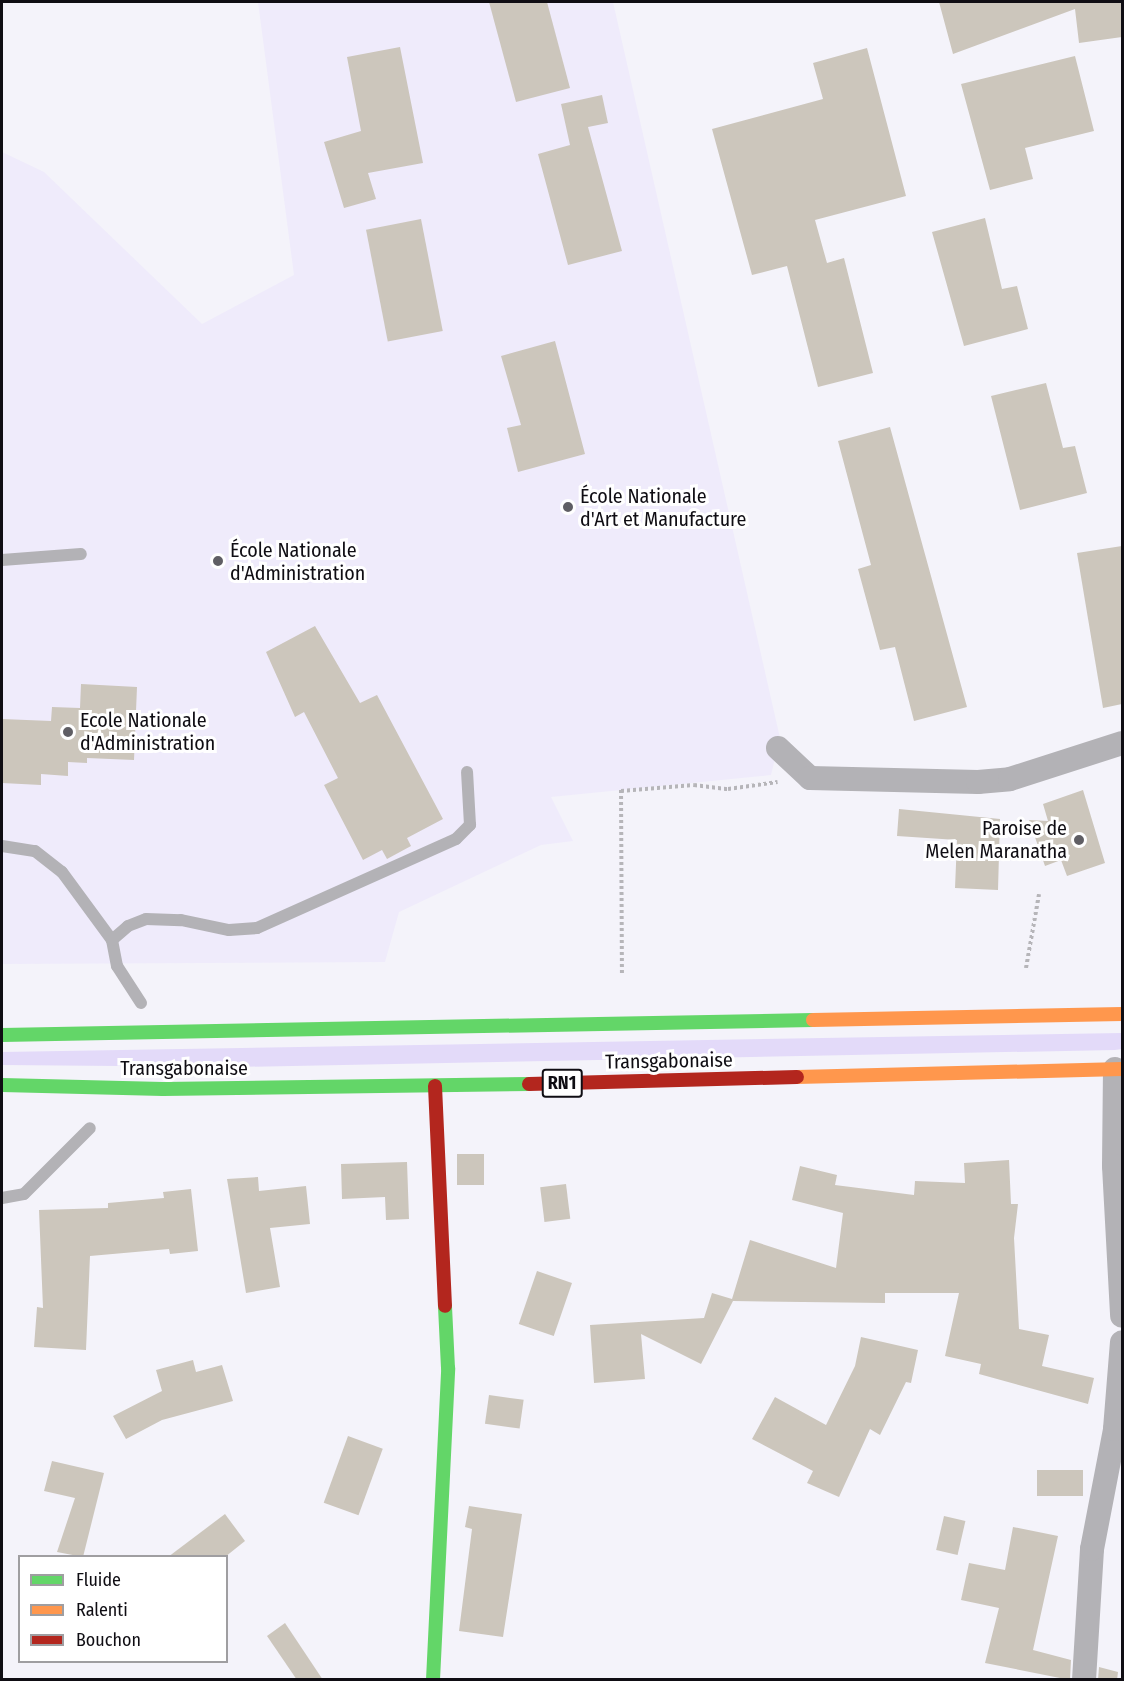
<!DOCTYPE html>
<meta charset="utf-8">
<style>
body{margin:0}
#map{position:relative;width:1124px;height:1681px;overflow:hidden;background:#f4f3fa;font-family:"Fira Sans Condensed",sans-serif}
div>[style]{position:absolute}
.built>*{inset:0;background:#efebfb}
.green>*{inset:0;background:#e3daf9}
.building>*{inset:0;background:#ccc6bc;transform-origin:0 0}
.path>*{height:4px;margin-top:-2px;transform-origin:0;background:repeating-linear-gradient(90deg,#b6b5b9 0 3px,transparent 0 6px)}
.lane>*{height:12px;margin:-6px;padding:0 6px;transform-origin:6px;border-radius:6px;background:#b3b2b6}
.street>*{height:24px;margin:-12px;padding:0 12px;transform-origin:12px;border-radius:12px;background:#b3b2b6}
.fast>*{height:14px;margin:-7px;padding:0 7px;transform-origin:7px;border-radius:7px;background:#63d668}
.slow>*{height:14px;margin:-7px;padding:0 7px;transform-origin:7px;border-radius:7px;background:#ff974d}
.jam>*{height:14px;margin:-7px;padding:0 7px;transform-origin:7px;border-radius:7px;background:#b3261e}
.dots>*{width:16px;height:16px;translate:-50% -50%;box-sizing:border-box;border:3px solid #fff;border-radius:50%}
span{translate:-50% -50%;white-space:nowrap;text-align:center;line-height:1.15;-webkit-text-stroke:6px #fff;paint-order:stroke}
.shield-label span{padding:2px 4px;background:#fff;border:2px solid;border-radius:4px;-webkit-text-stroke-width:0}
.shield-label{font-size:18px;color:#0f0d13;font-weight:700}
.poi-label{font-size:20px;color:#0f0d13}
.left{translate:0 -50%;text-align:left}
.right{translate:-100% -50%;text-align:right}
.street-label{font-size:20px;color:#0f0d13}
.frame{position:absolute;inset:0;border:3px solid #0f0d13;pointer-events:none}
.legend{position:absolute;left:18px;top:1555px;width:210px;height:108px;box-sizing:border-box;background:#fff;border:2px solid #9f9ea1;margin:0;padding:8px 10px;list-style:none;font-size:18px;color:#0f0d13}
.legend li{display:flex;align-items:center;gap:12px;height:30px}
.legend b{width:30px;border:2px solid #9f9ea1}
</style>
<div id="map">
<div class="built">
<div style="clip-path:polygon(258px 2px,613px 2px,780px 738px,771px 775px,551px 797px,573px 841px,541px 845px,399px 912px,385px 962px,2px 964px,2px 152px,44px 172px,202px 324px,294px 275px)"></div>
</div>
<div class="green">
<div style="clip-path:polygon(1122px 1033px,1122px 1049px,1115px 1050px,235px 1067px,2px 1065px,2px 1052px)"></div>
</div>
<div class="building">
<div style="clip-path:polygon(489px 2px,547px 2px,570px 88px,516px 102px)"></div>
<div style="clip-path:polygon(939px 2px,1122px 2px,1122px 37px,1079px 43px,1075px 9px,953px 54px)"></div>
<div style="clip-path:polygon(400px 47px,423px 163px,368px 173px,376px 199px,344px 208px,324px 142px,361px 131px,347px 57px)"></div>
<div style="clip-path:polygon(867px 48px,906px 196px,815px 220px,827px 263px,844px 258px,873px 373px,818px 387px,787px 266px,752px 275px,712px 129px,823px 99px,813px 63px)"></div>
<div style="clip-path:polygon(1075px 56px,1094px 131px,1025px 148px,1033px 179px,990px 190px,961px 84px)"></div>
<div style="clip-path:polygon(602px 95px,608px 123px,588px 127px,622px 251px,568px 265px,538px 154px,570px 145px,561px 104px)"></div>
<div style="clip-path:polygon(985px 218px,1002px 289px,1017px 286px,1028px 329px,964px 346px,932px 232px)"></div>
<div style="left:421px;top:219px;width:114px;height:56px;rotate:79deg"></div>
<div style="clip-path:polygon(555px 341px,585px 454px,518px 472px,507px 428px,521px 425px,501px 356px)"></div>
<div style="clip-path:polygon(1046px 383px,1063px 448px,1075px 446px,1087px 493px,1020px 510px,991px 396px)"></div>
<div style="clip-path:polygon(890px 427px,967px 707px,914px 721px,895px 647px,880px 650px,858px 569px,871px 565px,838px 441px)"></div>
<div style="clip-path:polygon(1122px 546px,1122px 704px,1103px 708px,1077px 553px)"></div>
<div style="clip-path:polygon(315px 626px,360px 703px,377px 695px,443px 819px,407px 838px,411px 846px,387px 859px,382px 850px,363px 860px,324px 785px,338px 778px,304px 712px,295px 717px,266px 652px)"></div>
<div style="clip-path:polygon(81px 684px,137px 687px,134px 760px,87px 758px,87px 763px,68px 762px,68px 776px,41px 774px,41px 785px,2px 783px,2px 719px,51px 721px,52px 707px,80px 708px)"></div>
<div style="clip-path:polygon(1083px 790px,1105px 863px,1067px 876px,1061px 860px,1045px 866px,1029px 820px,1048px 821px,1043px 804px)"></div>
<div style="clip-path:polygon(899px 809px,1000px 819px,998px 890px,955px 888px,957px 840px,897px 836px)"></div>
<div style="left:484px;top:1154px;width:31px;height:27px;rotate:90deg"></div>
<div style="clip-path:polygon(1009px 1160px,1011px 1204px,1018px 1204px,1014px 1238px,1019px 1329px,1049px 1335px,1042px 1366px,1094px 1378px,1088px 1404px,979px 1374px,981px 1364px,945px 1356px,959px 1293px,885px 1293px,885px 1303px,733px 1301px,701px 1364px,641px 1334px,645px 1379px,594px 1383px,590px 1325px,704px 1318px,712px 1293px,732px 1299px,750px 1240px,836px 1268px,843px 1213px,792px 1200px,800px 1166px,837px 1175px,835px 1185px,914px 1195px,915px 1181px,965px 1183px,964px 1163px)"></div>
<div style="clip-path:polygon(407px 1162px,409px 1219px,386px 1220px,385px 1197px,342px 1199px,341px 1164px)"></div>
<div style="clip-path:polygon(258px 1177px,259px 1191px,306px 1186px,310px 1224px,270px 1228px,280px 1287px,246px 1293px,227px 1179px)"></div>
<div style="left:566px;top:1184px;width:35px;height:26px;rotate:83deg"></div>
<div style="clip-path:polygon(191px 1189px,198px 1251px,170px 1254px,169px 1249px,90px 1256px,86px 1350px,34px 1347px,37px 1307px,43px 1308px,39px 1210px,108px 1208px,108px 1203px,164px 1198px,163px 1192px)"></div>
<div style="left:537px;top:1271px;width:37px;height:56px;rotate:19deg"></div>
<div style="clip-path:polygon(861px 1337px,918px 1350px,911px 1383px,906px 1382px,880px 1435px,870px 1429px,839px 1497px,807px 1483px,813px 1471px,752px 1439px,775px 1397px,826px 1425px,855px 1366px)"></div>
<div style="clip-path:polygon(193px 1360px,196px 1372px,222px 1365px,233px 1401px,162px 1420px,126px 1439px,113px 1416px,162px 1391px,156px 1370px)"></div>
<div style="left:489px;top:1395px;width:35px;height:29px;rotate:8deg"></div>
<div style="left:348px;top:1436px;width:37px;height:71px;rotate:20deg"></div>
<div style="clip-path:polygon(52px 1461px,104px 1473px,83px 1557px,57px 1552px,75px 1498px,44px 1491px)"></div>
<div style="left:1083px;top:1470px;width:26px;height:46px;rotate:90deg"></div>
<div style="clip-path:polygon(469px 1506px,522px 1514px,503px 1637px,459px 1631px,472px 1529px,465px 1527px)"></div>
<div style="clip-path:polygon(225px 1514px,245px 1541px,225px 1557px,168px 1557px)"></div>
<div style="left:944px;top:1516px;width:22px;height:35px;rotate:13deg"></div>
<div style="clip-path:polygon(1013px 1527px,1058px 1536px,1033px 1650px,1071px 1660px,1070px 1680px,985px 1663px,999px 1608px,961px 1600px,969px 1563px,1005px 1570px)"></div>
<div style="clip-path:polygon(285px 1623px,323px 1680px,297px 1680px,267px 1636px)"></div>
<div style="clip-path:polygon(1099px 1667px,1118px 1672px,1117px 1680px,1098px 1680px)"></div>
</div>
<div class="path">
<div style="left:621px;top:790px;width:185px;rotate:89.7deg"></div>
<div style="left:621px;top:791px;width:73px;rotate:-4.7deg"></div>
<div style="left:694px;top:785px;width:34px;rotate:7deg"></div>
<div style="left:728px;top:789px;width:50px;rotate:-8deg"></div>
<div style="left:1026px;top:968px;width:75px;rotate:-80deg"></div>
</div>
<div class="lane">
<div style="left:2px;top:560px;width:79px;rotate:-4.3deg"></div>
<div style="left:2px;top:846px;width:33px;rotate:9deg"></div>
<div style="left:35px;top:851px;width:34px;rotate:38deg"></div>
<div style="left:62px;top:872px;width:84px;rotate:53.7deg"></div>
<div style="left:141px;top:1003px;width:44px;rotate:-123deg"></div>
<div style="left:117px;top:966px;width:26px;rotate:-101deg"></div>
<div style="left:112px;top:940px;width:21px;rotate:-41deg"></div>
<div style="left:128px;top:926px;width:19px;rotate:-21deg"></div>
<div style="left:146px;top:919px;width:35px;rotate:2deg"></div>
<div style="left:181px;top:920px;width:49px;rotate:11.8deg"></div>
<div style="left:229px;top:930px;width:28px;rotate:-4deg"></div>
<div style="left:257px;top:928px;width:218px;rotate:-24.1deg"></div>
<div style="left:456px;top:839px;width:20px;rotate:-45deg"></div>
<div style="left:470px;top:825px;width:53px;rotate:-93.2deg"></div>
<div style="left:2px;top:1198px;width:22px;rotate:-10deg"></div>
<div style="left:24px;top:1194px;width:93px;rotate:-45deg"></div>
</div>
<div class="street">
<div style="left:778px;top:748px;width:44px;rotate:43.2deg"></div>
<div style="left:810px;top:778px;width:168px;rotate:1.4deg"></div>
<div style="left:978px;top:782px;width:32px;rotate:-5deg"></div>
<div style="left:1010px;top:779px;width:118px;rotate:-17.8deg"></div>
<div style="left:1115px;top:1069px;width:97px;rotate:90.6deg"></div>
<div style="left:1114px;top:1166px;width:150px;rotate:86.9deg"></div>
<div style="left:1084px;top:1680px;width:131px;rotate:-86.5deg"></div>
<div style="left:1092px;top:1549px;width:122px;rotate:-79.1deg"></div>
<div style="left:1115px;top:1429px;width:87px;rotate:-85.4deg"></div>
</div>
<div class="fast">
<div style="left:2px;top:1035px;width:811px;rotate:-1.06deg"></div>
<div style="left:2px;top:1085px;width:161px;rotate:1.4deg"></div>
<div style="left:163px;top:1089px;width:366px;rotate:-0.8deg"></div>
<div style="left:433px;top:1680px;width:312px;rotate:-87.2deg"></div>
<div style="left:448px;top:1368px;width:62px;rotate:-92.8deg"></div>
</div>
<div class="slow">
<div style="left:813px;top:1020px;width:309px;rotate:-1.1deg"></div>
<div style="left:797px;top:1077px;width:325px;rotate:-1.4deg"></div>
</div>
<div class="jam">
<div style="left:529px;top:1084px;width:268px;rotate:-1.5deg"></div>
<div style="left:435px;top:1086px;width:220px;rotate:87.4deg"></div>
</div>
<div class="dots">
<div style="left:568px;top:507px;background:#5f5e64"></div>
<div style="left:218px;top:561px;background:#5f5e64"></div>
<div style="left:68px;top:732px;background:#5f5e64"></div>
<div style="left:1079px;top:840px;background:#5f5e64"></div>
</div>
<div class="shield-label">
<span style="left:562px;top:1083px">RN1</span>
</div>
<div class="poi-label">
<span class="left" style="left:580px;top:508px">École Nationale<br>d'Art et Manufacture</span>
<span class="left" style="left:230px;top:562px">École Nationale<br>d'Administration</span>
<span class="left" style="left:80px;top:732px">Ecole Nationale<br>d'Administration</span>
<span class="right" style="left:1067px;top:840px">Paroise de<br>Melen Maranatha</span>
</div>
<div class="street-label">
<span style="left:669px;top:1061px;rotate:-1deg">Transgabonaise</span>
<span style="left:184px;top:1068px">Transgabonaise</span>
</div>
<div class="frame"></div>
<ul class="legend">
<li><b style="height:8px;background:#63d668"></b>Fluide</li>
<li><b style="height:8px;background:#ff974d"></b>Ralenti</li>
<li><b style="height:8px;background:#b3261e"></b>Bouchon</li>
</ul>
</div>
